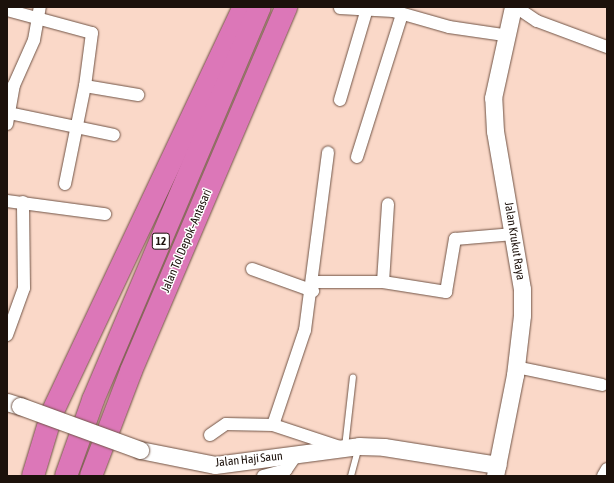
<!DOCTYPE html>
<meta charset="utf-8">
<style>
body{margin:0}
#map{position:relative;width:614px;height:483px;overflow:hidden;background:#fad8c8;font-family:"Asap Condensed",sans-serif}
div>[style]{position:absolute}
.roads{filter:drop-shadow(0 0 1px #715446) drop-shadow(0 0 1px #715446)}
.lane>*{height:6px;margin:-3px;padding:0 3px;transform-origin:3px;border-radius:3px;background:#fff}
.street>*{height:12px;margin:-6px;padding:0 6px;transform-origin:6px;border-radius:6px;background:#fff}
.secondary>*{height:17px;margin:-8.5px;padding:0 8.5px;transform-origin:8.5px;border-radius:8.5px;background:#fff}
.highway>*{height:22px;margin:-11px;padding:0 11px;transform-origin:11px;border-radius:11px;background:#dc77b8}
.bridges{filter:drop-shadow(0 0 1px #715446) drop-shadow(0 0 1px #715446)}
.secondary-bridge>*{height:17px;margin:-8.5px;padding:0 8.5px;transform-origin:8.5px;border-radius:8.5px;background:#fff}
span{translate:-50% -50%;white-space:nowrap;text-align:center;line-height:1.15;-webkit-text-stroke:3px #fff;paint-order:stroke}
.shield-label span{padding:1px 3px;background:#fff;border:1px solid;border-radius:3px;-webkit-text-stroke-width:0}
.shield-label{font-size:11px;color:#1c110b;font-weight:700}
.street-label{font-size:12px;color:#1c110b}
.frame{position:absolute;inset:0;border:8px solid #1c110b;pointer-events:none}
</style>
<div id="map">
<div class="roads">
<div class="lane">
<div style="left:345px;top:447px;width:70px;rotate:-83.5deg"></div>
<div style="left:351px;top:476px;width:28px;rotate:-75deg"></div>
</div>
<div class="street">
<div style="left:516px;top:7px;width:25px;rotate:34deg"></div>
<div style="left:537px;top:21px;width:75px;rotate:20.4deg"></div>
<div style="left:340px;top:8px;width:53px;rotate:3.2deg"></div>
<div style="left:393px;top:11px;width:58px;rotate:15.9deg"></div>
<div style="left:449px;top:27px;width:56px;rotate:8.3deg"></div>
<div style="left:7px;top:10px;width:88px;rotate:15.1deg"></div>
<div style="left:92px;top:33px;width:53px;rotate:97.5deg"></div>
<div style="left:340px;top:100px;width:95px;rotate:-73.5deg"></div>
<div style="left:9px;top:113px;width:107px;rotate:11.8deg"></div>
<div style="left:7px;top:124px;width:40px;rotate:-80deg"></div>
<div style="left:14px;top:85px;width:49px;rotate:-66deg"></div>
<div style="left:34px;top:40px;width:34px;rotate:-80deg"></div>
<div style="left:357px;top:157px;width:150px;rotate:-72.5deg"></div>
<div style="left:65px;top:184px;width:100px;rotate:-78.5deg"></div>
<div style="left:85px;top:86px;width:54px;rotate:9.6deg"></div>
<div style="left:7px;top:201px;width:99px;rotate:7.6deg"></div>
<div style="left:252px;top:269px;width:65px;rotate:19.8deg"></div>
<div style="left:313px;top:282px;width:70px"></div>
<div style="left:383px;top:282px;width:64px;rotate:9deg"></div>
<div style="left:446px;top:292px;width:54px;rotate:-80.4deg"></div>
<div style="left:455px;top:239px;width:59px;rotate:-4.8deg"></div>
<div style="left:383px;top:282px;width:78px;rotate:-86.3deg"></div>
<div style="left:7px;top:335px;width:50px;rotate:-70.1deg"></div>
<div style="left:24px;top:288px;width:86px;rotate:-90.7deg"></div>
<div style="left:516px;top:367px;width:88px;rotate:11.8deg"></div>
<div style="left:273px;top:425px;width:100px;rotate:-71.4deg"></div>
<div style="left:305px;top:330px;width:179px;rotate:-82.6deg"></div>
<div style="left:210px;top:435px;width:19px;rotate:-35deg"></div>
<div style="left:226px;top:424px;width:47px;rotate:1.2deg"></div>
<div style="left:273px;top:425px;width:71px;rotate:18.2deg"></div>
<div style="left:263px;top:476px;width:24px;rotate:-15deg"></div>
<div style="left:286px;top:470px;width:18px;rotate:-56deg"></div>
<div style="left:603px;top:476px;width:8px;rotate:-60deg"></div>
</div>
<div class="secondary">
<div style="left:7px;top:402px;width:14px;rotate:17deg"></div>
<div style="left:140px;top:450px;width:76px;rotate:11.3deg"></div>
<div style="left:215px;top:465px;width:145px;rotate:-7.5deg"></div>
<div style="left:359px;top:446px;width:25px;rotate:2deg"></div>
<div style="left:384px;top:447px;width:115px;rotate:9deg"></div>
<div style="left:495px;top:476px;width:103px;rotate:-78.8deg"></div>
<div style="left:515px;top:375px;width:60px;rotate:-83.3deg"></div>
<div style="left:522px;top:315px;width:26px;rotate:-90deg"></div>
<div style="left:522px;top:289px;width:160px;rotate:-99.7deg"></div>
<div style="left:495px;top:131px;width:33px;rotate:-93deg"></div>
<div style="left:493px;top:98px;width:93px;rotate:-77.6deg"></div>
</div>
<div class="highway">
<div style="left:33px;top:476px;width:66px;rotate:-73.2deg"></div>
<div style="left:52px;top:413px;width:449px;rotate:-64.7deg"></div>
<div style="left:66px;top:476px;width:81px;rotate:-70.4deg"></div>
<div style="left:93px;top:400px;width:427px;rotate:-67deg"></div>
<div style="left:91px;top:476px;width:112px;rotate:-69.1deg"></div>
<div style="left:131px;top:371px;width:396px;rotate:-66.9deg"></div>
</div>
</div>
<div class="bridges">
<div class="secondary-bridge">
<div style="left:20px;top:406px;width:128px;rotate:20.1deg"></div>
</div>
</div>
<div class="shield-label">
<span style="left:161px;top:241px">12</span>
</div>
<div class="street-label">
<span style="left:187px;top:241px;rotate:-67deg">Jalan Tol Depok–Antasari</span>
<span style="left:514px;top:241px;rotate:81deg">Jalan Krukut Raya</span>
<span style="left:249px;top:460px;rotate:-6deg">Jalan Haji Saun</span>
</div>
<div class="frame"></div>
</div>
